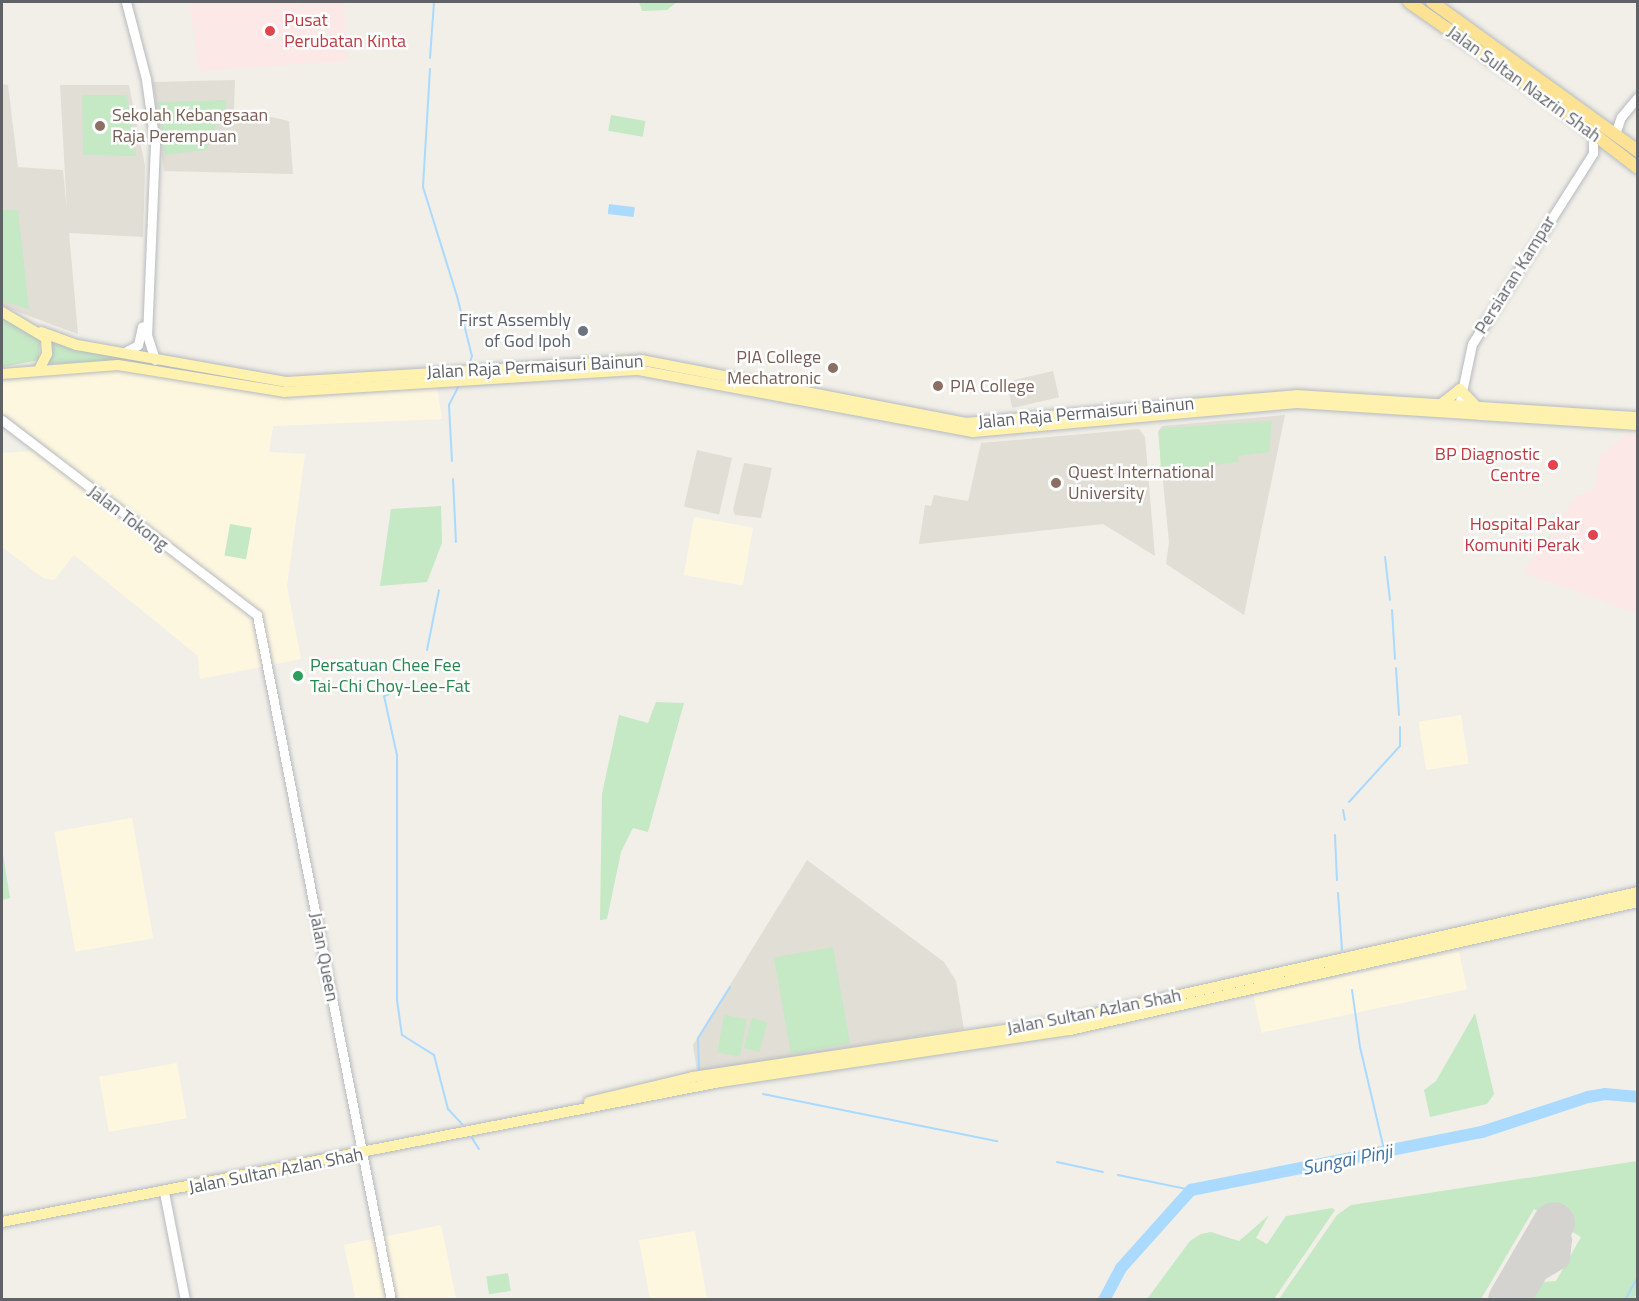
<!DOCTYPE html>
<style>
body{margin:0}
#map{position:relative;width:1639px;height:1301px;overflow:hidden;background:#f1efe8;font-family:"Titillium Web",sans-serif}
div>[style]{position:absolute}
.commercial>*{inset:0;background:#fef7e0;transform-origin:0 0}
.education>*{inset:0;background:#e1ded6;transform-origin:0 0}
.medical>*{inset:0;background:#fce8e6}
.green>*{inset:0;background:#c5e8c5;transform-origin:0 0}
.water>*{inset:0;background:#aadaff;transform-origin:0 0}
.stream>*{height:2px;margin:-1px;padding:0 1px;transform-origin:1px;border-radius:1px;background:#aadaff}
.river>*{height:12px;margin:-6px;padding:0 6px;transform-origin:6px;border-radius:6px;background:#aadaff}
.taxiway>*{height:16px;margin:-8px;padding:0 8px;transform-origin:8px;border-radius:8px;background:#d4d3d0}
.runway>*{height:42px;margin:-21px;padding:0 21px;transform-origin:21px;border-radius:21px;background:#d4d3d0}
.roads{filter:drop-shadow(0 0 2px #b6babf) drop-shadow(0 0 2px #b6babf)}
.secondary>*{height:9px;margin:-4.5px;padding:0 4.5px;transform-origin:4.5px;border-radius:4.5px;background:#fff}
.primary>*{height:10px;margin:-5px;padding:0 5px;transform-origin:5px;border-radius:5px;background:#fff2af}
.highway>*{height:12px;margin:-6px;padding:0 6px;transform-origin:6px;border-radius:6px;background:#fde293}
.dots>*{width:16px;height:16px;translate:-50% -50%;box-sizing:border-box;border:3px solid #fff;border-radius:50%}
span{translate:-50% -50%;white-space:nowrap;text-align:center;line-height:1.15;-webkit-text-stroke:5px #fff;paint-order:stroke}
.health-label{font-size:18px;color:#be3a42}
.left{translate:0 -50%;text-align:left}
.right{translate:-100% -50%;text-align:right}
.street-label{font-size:18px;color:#5f6368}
.education-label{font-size:18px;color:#785e54}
.worship-label{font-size:18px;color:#5b616d}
.leisure-label{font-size:18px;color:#27864d}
.water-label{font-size:20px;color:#4174aa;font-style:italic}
.frame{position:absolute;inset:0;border:3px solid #5f6368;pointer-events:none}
</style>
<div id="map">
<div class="commercial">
<div style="clip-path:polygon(127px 370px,315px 394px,437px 388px,442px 419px,273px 426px,269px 452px,305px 454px,287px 586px,301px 659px,200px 679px,198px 656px,74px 555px,54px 580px,43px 578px,2px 547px,2px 453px,51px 450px,2px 413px,2px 381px,82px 371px)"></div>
<div style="left:694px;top:517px;width:60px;height:59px;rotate:10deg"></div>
<div style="left:1461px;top:715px;width:49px;height:43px;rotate:81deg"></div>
<div style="left:132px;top:818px;width:122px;height:79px;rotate:80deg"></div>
<div style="left:1459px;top:952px;width:38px;height:210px;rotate:78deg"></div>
<div style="left:177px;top:1063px;width:56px;height:79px;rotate:80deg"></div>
<div style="clip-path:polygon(441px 1225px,456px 1299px,344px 1300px,355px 1297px,344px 1245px)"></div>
<div style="clip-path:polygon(695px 1231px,707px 1299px,650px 1299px,639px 1240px)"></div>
</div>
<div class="education">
<div style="clip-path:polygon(235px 80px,234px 109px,289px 121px,293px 174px,164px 171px,153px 82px)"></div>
<div style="clip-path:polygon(2px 84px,8px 85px,18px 167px,63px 170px,67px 211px,60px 85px,129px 85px,145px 166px,143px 237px,69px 233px,78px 334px,2px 306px)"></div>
<div style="left:1053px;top:371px;width:27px;height:48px;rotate:77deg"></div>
<div style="clip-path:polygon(1285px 415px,1244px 615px,1166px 564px,1169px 542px,1158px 431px,1162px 426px)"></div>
<div style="clip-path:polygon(1139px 429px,1145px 437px,1155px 556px,1103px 524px,919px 544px,925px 505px,931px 506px,934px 495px,968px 501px,981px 443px)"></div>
<div style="left:697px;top:450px;width:36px;height:58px;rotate:13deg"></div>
<div style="clip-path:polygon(744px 463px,772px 468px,761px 518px,735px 515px,733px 510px)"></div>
<div style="clip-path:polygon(807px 860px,944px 962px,956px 981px,964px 1029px,697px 1072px,693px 1045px)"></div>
</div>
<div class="medical">
<div style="clip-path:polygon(189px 2px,344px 2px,348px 61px,199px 71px)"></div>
<div style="clip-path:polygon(1626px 434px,1637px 434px,1637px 613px,1523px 573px,1576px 497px,1595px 488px,1600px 455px)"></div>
</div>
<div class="green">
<div style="clip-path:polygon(639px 2px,677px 2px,667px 10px,642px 11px)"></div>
<div style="clip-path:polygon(82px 95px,127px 95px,136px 156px,83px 155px)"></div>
<div style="clip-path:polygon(226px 100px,226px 120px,217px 124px,206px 150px,165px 155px,158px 102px)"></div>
<div style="left:611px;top:115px;width:35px;height:16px;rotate:10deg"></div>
<div style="clip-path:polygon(2px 210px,18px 210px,29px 309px,2px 301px)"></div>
<div style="clip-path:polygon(2px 318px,40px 338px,39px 360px,2px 367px)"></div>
<div style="clip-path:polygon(51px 341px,131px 360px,47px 364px)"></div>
<div style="clip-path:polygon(1272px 421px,1269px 452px,1238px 456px,1238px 462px,1161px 472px,1159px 432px,1163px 428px)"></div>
<div style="clip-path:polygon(441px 506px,442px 543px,427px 582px,380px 586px,391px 509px)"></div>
<div style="left:230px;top:524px;width:22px;height:32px;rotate:10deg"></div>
<div style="clip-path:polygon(656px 702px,684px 703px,648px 832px,633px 828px,621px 852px,607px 919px,600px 920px,602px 794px,619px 715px,648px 723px)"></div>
<div style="clip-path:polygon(2px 848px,10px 898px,2px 900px)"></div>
<div style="left:833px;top:947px;width:98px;height:60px;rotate:80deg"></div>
<div style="clip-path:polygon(1475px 1013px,1494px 1094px,1487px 1104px,1430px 1117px,1424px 1090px,1436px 1081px)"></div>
<div style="left:724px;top:1015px;width:23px;height:38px;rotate:10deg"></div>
<div style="left:752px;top:1018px;width:16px;height:31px;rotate:15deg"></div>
<div style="clip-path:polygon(1637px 1161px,1638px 1293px,1634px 1299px,1532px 1299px,1542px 1282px,1556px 1281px,1581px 1237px,1534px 1209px,1481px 1299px,1279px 1299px,1337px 1215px,1351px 1205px)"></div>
<div style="clip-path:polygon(1332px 1208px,1335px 1210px,1274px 1299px,1147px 1299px,1190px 1241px,1201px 1234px,1211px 1232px,1239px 1241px,1269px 1215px,1256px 1238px,1267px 1244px,1286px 1216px)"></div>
<div style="left:508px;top:1273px;width:18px;height:22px;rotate:81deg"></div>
</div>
<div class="water">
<div style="left:609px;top:204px;width:26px;height:10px;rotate:7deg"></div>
</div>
<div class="stream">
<div style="left:430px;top:58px;width:56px;rotate:-85.9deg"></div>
<div style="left:430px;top:69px;width:118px;rotate:93.4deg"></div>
<div style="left:423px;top:187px;width:114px;rotate:72.7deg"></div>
<div style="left:457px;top:296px;width:62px;rotate:76deg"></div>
<div style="left:472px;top:356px;width:9px;rotate:108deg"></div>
<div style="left:452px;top:461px;width:56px;rotate:-93.1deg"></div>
<div style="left:449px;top:405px;width:22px;rotate:-63deg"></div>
<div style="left:453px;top:479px;width:63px;rotate:87.3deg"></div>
<div style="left:1385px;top:557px;width:43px;rotate:83.4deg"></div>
<div style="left:1392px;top:610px;width:49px;rotate:86.5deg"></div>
<div style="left:427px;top:650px;width:61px;rotate:-78.7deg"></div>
<div style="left:1396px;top:668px;width:47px;rotate:86.3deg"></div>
<div style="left:408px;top:685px;width:26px;rotate:155deg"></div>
<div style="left:384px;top:696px;width:60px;rotate:77.6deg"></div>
<div style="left:397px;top:755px;width:245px;rotate:90deg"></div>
<div style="left:397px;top:1000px;width:35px;rotate:82deg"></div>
<div style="left:402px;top:1035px;width:38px;rotate:32deg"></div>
<div style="left:434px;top:1055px;width:56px;rotate:75.5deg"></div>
<div style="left:448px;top:1109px;width:21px;rotate:47deg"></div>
<div style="left:1349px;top:802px;width:76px;rotate:-47.7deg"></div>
<div style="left:1400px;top:746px;width:19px;rotate:-90deg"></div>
<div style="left:1343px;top:810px;width:10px;rotate:79deg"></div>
<div style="left:1335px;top:835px;width:45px;rotate:87.5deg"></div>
<div style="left:1338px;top:893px;width:57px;rotate:86deg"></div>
<div style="left:1352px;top:990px;width:58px;rotate:82deg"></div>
<div style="left:1360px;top:1047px;width:105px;rotate:76.8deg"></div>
<div style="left:699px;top:1069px;width:31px;rotate:-92deg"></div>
<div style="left:698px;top:1038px;width:60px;rotate:-57.9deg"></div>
<div style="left:763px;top:1094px;width:239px;rotate:11.4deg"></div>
<div style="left:472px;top:1138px;width:13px;rotate:58deg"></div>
<div style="left:1057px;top:1162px;width:47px;rotate:12.3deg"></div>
<div style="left:1118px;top:1175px;width:75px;rotate:11.6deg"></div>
<div style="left:1625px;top:1300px;width:26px;rotate:-61deg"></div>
</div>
<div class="river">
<div style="left:1104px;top:1300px;width:36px;rotate:-62deg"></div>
<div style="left:1121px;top:1268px;width:105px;rotate:-48.1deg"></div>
<div style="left:1191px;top:1190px;width:297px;rotate:-11.3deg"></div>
<div style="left:1482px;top:1132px;width:112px;rotate:-18.3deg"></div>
<div style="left:1588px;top:1097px;width:17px;rotate:-10deg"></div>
<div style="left:1605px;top:1094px;width:33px;rotate:5deg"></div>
</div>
<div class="taxiway">
<div style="left:1549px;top:1229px;width:19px;rotate:36deg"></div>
<div style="left:1564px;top:1240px;width:20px;rotate:96deg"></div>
<div style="left:1562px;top:1260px;width:31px;rotate:149deg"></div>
<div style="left:1535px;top:1276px;width:33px;rotate:140deg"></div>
<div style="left:1510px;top:1297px;width:61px;rotate:-69.8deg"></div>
<div style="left:1531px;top:1240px;width:11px;rotate:-49deg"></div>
<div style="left:1538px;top:1232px;width:11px;rotate:-15deg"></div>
</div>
<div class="runway">
<div style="left:1509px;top:1300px;width:89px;rotate:-59.7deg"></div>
</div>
<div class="roads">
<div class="secondary">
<div style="left:126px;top:2px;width:80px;rotate:75.4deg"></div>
<div style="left:146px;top:79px;width:67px;rotate:82.2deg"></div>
<div style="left:155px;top:145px;width:190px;rotate:92.4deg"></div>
<div style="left:147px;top:335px;width:26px;rotate:72deg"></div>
<div style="left:1615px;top:134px;width:18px;rotate:-71deg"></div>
<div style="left:1621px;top:117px;width:26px;rotate:-50deg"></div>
<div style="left:123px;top:353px;width:17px;rotate:-28deg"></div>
<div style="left:138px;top:345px;width:19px;rotate:-78deg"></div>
<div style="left:1459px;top:406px;width:63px;rotate:-78.2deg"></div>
<div style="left:1472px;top:344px;width:226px;rotate:-57.6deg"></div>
<div style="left:1593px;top:153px;width:18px;rotate:-90deg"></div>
<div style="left:2px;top:420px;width:321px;rotate:37.4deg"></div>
<div style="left:257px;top:615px;width:698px;rotate:78.93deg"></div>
<div style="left:164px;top:1192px;width:110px;rotate:79deg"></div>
</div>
<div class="primary">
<div style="left:2px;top:312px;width:51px;rotate:30.6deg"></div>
<div style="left:46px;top:338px;width:16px;rotate:86deg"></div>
<div style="left:47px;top:354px;width:16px;rotate:117deg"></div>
<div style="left:41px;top:332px;width:38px;rotate:20deg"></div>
<div style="left:77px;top:345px;width:212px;rotate:10deg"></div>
<div style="left:286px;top:382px;width:357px;rotate:-3.5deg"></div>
<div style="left:642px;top:360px;width:329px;rotate:11deg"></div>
<div style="left:965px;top:423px;width:332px;rotate:-4.8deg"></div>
<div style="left:1296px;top:395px;width:343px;rotate:3.7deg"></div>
<div style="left:2px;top:374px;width:116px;rotate:-4.4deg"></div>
<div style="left:118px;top:365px;width:168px;rotate:9.2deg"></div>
<div style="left:284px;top:392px;width:355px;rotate:-3.6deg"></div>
<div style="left:638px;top:370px;width:341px;rotate:10.5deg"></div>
<div style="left:973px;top:432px;width:325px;rotate:-5.1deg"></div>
<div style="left:1297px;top:403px;width:342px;rotate:3.7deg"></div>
<div style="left:1441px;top:404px;width:24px;rotate:-38deg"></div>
<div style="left:1460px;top:389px;width:25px;rotate:47deg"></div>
<div style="left:589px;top:1102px;width:107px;rotate:-13.5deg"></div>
<div style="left:693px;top:1077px;width:379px;rotate:-8.6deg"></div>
<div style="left:1068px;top:1020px;width:584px;rotate:-12.66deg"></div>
<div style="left:2px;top:1222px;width:732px;rotate:-11.03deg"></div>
<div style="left:720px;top:1082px;width:354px;rotate:-8.5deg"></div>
<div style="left:1070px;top:1030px;width:582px;rotate:-12.7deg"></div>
</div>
<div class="highway">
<div style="left:1409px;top:2px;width:174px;rotate:35deg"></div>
<div style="left:1552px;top:102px;width:108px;rotate:37.5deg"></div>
<div style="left:1432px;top:2px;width:254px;rotate:35.9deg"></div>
</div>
</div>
<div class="dots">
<div style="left:270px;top:31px;background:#e0444e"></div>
<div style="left:100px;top:126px;background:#8d6e63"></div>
<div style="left:583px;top:331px;background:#6b7280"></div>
<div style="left:833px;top:368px;background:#8d6e63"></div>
<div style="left:938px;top:386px;background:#8d6e63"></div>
<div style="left:1553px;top:465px;background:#e0444e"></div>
<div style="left:1056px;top:483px;background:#8d6e63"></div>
<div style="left:1593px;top:535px;background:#e0444e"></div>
<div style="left:298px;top:676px;background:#2e9e5b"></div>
</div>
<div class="health-label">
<span class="left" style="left:284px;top:31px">Pusat<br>Perubatan Kinta</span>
<span class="right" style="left:1540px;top:465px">BP Diagnostic<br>Centre</span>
<span class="right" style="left:1580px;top:535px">Hospital Pakar<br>Komuniti Perak</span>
</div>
<div class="street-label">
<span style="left:1524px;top:84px;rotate:36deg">Jalan Sultan Nazrin Shah</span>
<span style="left:1515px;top:275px;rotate:-58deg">Persiaran Kampar</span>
<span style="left:535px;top:367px;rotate:-3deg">Jalan Raja Permaisuri Bainun</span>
<span style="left:1086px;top:413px;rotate:-5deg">Jalan Raja Permaisuri Bainun</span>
<span style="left:128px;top:518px;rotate:37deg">Jalan Tokong</span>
<span style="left:324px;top:957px;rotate:79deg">Jalan Queen</span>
<span style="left:1094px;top:1012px;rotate:-11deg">Jalan Sultan Azlan Shah</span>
<span style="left:276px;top:1171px;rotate:-11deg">Jalan Sultan Azlan Shah</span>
</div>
<div class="education-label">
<span class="left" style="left:112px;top:126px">Sekolah Kebangsaan<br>Raja Perempuan</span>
<span class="right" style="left:821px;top:368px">PIA College<br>Mechatronic</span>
<span class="left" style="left:950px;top:386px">PIA College</span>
<span class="left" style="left:1068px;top:483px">Quest International<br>University</span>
</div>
<div class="worship-label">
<span class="right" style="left:571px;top:331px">First Assembly<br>of God Ipoh</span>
</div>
<div class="leisure-label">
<span class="left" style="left:310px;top:676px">Persatuan Chee Fee<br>Tai-Chi Choy-Lee-Fat</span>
</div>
<div class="water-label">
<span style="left:1347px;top:1159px;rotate:-11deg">Sungai Pinji</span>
</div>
<div class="frame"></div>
</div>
